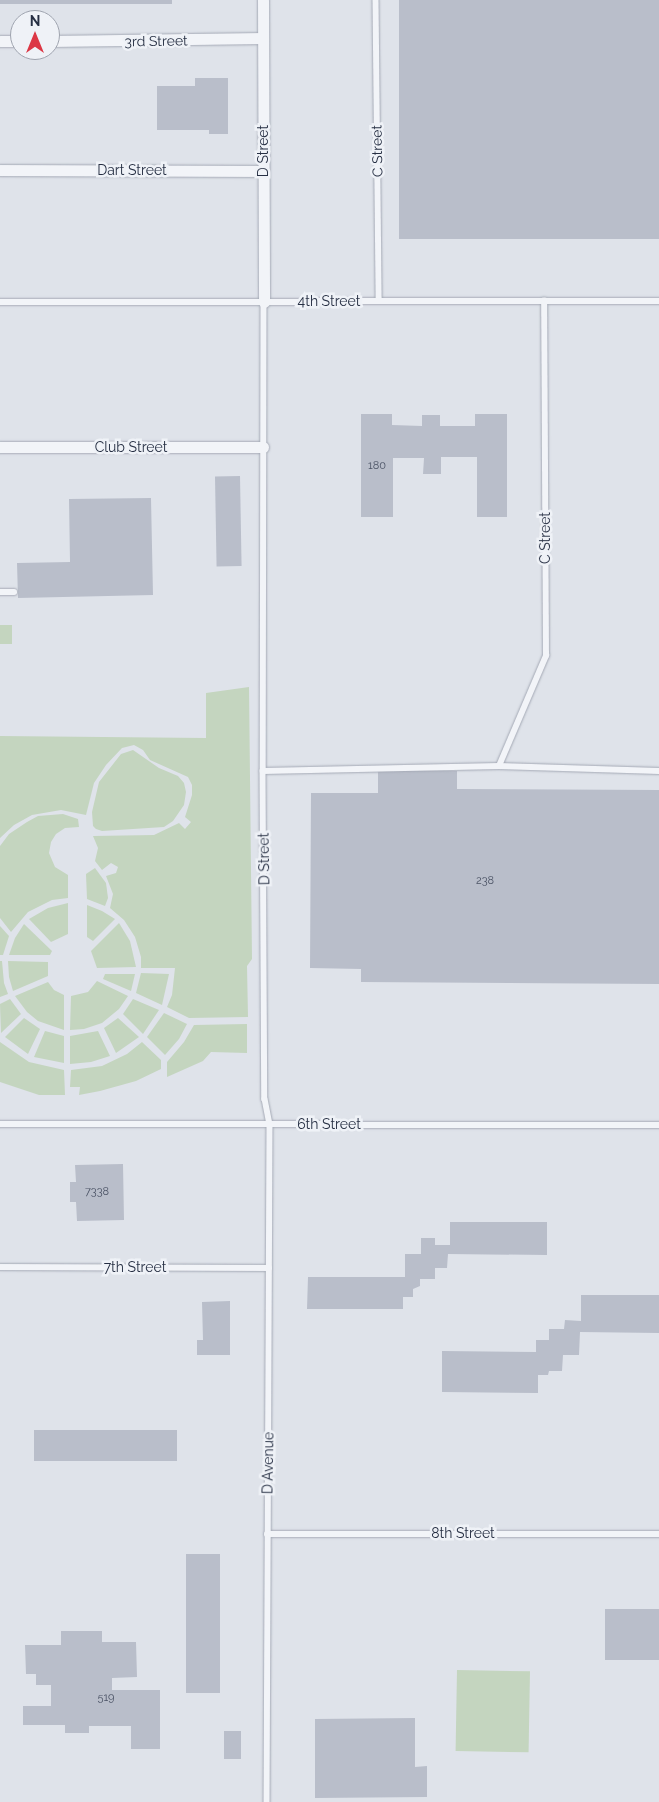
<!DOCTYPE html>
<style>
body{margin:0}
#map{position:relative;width:659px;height:1802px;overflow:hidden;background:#dfe3ea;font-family:Raleway,sans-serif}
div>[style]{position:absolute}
.green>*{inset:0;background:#c4d5bf;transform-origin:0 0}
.building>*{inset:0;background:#b9beca;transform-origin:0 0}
.roads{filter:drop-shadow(0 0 1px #a4a9b5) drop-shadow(0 0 1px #a4a9b5)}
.lane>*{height:5.5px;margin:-2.75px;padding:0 2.75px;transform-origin:2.75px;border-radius:2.75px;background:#f2f4f8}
.street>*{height:11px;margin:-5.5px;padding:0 5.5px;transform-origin:5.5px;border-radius:5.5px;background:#f2f4f8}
span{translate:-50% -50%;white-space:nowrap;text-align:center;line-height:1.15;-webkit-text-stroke:5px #eff2f7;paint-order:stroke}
.number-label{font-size:11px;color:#4b5365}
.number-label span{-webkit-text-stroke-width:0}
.street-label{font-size:14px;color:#262f43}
.north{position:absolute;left:10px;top:10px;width:50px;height:50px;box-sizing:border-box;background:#eff2f7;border:1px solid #9fa4af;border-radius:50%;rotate:0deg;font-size:14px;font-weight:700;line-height:20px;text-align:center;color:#262f43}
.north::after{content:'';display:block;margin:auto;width:18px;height:22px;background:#dc3745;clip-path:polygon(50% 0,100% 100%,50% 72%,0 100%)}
</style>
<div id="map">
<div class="green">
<div style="left:0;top:625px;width:12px;height:19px"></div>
<div style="clip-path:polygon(249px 687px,252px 959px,247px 966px,248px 1017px,189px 1018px,167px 1007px,172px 995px,175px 968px,141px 968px,141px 957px,135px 937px,124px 920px,110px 908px,113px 894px,106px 876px,116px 873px,118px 867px,111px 863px,102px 870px,95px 861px,98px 848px,93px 836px,154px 835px,179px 823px,185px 829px,191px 822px,185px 817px,192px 795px,192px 785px,188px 777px,150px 760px,143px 750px,134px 745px,122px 748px,106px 765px,94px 783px,86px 815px,61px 810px,32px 815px,14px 825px,0 838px,0 736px,206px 738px,206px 693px)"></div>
<div style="clip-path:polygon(133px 750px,159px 768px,178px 776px,184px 783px,186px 792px,184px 805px,173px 821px,164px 827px,102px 831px,96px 829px,93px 826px,92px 812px,99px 782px,121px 754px)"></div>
<div style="clip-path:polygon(63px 814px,78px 819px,79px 827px,65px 828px,56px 834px,51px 842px,49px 853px,55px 867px,68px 875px,68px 898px,52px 900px,28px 912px,11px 932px,0 918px,0 846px,9px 834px,27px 822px,38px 816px)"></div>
<div style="clip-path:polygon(95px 868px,106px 883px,108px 898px,105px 906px,87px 899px,86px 874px)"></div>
<div style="clip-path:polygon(68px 903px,68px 934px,51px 942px,29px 919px,48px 908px)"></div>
<div style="clip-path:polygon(87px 905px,102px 911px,115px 919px,93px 941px,87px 937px)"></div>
<div style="clip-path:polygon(119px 923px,130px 941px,136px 967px,97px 968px,91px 951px)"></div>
<div style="clip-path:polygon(24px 924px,52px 951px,50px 955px,9px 955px,15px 938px)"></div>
<div style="clip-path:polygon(0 926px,9px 936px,3px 955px,0 955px)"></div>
<div style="clip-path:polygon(0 961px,2px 961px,4px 983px,8px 994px,0 997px)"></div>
<div style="clip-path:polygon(8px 961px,48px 962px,48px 976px,13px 991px,9px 977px)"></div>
<div style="clip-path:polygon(141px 973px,169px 974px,162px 1005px,136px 993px)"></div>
<div style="clip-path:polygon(105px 974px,135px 974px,131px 991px,103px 979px)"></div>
<div style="clip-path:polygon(97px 981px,128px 996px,119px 1009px,102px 1023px,84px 1029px,70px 1030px,71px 996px,88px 992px)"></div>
<div style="clip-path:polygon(48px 982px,54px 990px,64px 995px,64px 1030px,38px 1021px,27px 1012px,15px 996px)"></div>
<div style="clip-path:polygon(10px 999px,21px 1014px,1px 1033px,0 1004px)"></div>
<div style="clip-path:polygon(133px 999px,159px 1010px,143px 1034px,123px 1014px)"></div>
<div style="clip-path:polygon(164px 1013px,187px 1024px,179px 1039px,165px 1055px,147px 1037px)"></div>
<div style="clip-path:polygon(24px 1018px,40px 1029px,28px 1054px,5px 1037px)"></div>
<div style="clip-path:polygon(118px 1018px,139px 1037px,116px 1053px,104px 1028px)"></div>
<div style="clip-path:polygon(247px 1024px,247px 1053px,211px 1052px,203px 1061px,167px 1077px,167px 1062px,184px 1042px,194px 1025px)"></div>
<div style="clip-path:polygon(45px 1031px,64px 1036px,64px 1063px,34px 1057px)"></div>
<div style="clip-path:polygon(98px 1031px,110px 1056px,91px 1062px,70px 1064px,70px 1036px)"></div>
<div style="clip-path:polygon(0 1042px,29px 1062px,64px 1070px,65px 1095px,39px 1095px,0 1082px)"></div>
<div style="clip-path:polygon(142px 1042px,161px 1060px,161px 1069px,136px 1081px,100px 1091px,79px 1095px,80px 1087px,70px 1087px,71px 1070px,102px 1066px,127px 1054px)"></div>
<div style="left:457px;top:1670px;width:73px;height:81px;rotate:1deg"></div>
</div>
<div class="building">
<div style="left:0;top:0;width:172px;height:4px"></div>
<div style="left:399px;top:0;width:260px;height:239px"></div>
<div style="clip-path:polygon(195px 78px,228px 78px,228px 134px,209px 134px,209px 130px,157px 130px,157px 86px,195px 86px)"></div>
<div style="clip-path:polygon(361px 414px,392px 414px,392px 425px,422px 426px,422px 415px,440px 415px,440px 426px,475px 426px,475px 414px,507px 414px,507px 517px,477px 517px,477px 457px,441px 457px,441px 474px,423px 474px,424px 458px,393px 458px,393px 517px,361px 517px)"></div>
<div style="left:240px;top:476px;width:90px;height:25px;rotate:89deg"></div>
<div style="clip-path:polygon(151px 498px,153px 595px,18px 598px,17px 563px,70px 562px,69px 499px)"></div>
<div style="clip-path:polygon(378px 770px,457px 771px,457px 789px,659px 790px,659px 984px,361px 982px,361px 969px,310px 968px,311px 793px,378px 793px)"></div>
<div style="clip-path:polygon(123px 1164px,124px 1220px,77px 1221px,76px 1202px,70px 1202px,70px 1182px,76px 1182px,75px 1165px)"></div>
<div style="clip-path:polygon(450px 1222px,547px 1222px,547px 1255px,448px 1254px,447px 1268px,435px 1268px,435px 1279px,420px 1279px,420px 1286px,413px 1289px,413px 1297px,403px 1297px,403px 1309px,307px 1309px,308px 1277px,405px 1277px,405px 1254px,421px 1254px,421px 1238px,435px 1238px,435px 1245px,450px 1245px)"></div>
<div style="clip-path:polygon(581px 1295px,659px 1295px,659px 1333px,580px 1332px,579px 1355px,563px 1355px,562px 1371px,549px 1371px,548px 1375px,538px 1375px,538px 1393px,442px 1392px,442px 1351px,536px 1352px,536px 1340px,549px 1340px,549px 1329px,564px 1329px,565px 1320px,581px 1321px)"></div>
<div style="clip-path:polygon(230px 1301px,230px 1355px,197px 1355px,197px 1340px,203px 1340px,202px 1302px)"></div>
<div style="left:177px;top:1430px;width:31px;height:143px;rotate:90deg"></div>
<div style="left:186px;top:1554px;width:34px;height:139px"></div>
<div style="left:605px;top:1609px;width:54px;height:51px"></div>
<div style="clip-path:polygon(61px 1631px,102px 1631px,102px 1642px,136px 1642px,137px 1677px,112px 1678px,112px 1690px,160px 1690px,160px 1749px,131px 1749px,131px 1726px,89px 1726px,89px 1733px,65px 1733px,65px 1725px,23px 1725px,23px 1706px,51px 1706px,51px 1685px,36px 1685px,36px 1674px,26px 1674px,25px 1645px,61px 1645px)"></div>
<div style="clip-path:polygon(415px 1718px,415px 1767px,427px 1766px,427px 1797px,315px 1798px,315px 1719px)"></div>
<div style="left:224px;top:1731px;width:17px;height:28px"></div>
</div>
<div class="roads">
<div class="lane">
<div style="left:376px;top:0;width:301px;rotate:89.4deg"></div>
<div style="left:0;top:302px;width:659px;rotate:-0.09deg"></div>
<div style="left:264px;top:302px;width:469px;rotate:90.1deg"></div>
<div style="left:263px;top:771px;width:328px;rotate:89.7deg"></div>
<div style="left:265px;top:1099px;width:25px;rotate:79deg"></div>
<div style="left:270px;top:1124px;width:678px;rotate:90.25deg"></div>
<div style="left:0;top:592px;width:14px"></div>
<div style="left:499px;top:766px;width:120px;rotate:-66.9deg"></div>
<div style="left:546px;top:656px;width:355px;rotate:-90.3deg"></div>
<div style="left:263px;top:771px;width:236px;rotate:-1.2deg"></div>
<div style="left:499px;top:766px;width:160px;rotate:1.8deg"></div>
<div style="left:0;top:1124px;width:659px;rotate:0.09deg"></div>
<div style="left:0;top:1267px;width:269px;rotate:0.2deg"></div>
<div style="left:267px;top:1534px;width:392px"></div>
</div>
<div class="street">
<div style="left:263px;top:0;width:302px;rotate:89.8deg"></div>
<div style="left:0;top:41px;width:20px"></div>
<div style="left:50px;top:41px;width:213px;rotate:-0.8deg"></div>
<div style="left:0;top:170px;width:263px;rotate:0.2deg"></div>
<div style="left:0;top:447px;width:263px"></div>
</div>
</div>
<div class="number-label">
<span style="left:377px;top:466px">180</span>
<span style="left:485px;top:881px">238</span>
<span style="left:97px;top:1192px">7338</span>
<span style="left:106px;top:1698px">519</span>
</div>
<div class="street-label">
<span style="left:156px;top:41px;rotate:-1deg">3rd Street</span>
<span style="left:263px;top:151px;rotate:-90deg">D Street</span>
<span style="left:377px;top:151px;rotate:-91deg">C Street</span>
<span style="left:132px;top:170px">Dart Street</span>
<span style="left:329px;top:301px">4th Street</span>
<span style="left:131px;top:447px">Club Street</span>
<span style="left:545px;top:538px;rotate:-90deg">C Street</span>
<span style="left:264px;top:859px;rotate:-91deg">D Street</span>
<span style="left:329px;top:1124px">6th Street</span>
<span style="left:135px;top:1267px">7th Street</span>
<span style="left:268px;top:1463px;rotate:-89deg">D Avenue</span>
<span style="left:463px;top:1533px">8th Street</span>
</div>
<div class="north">N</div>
</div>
